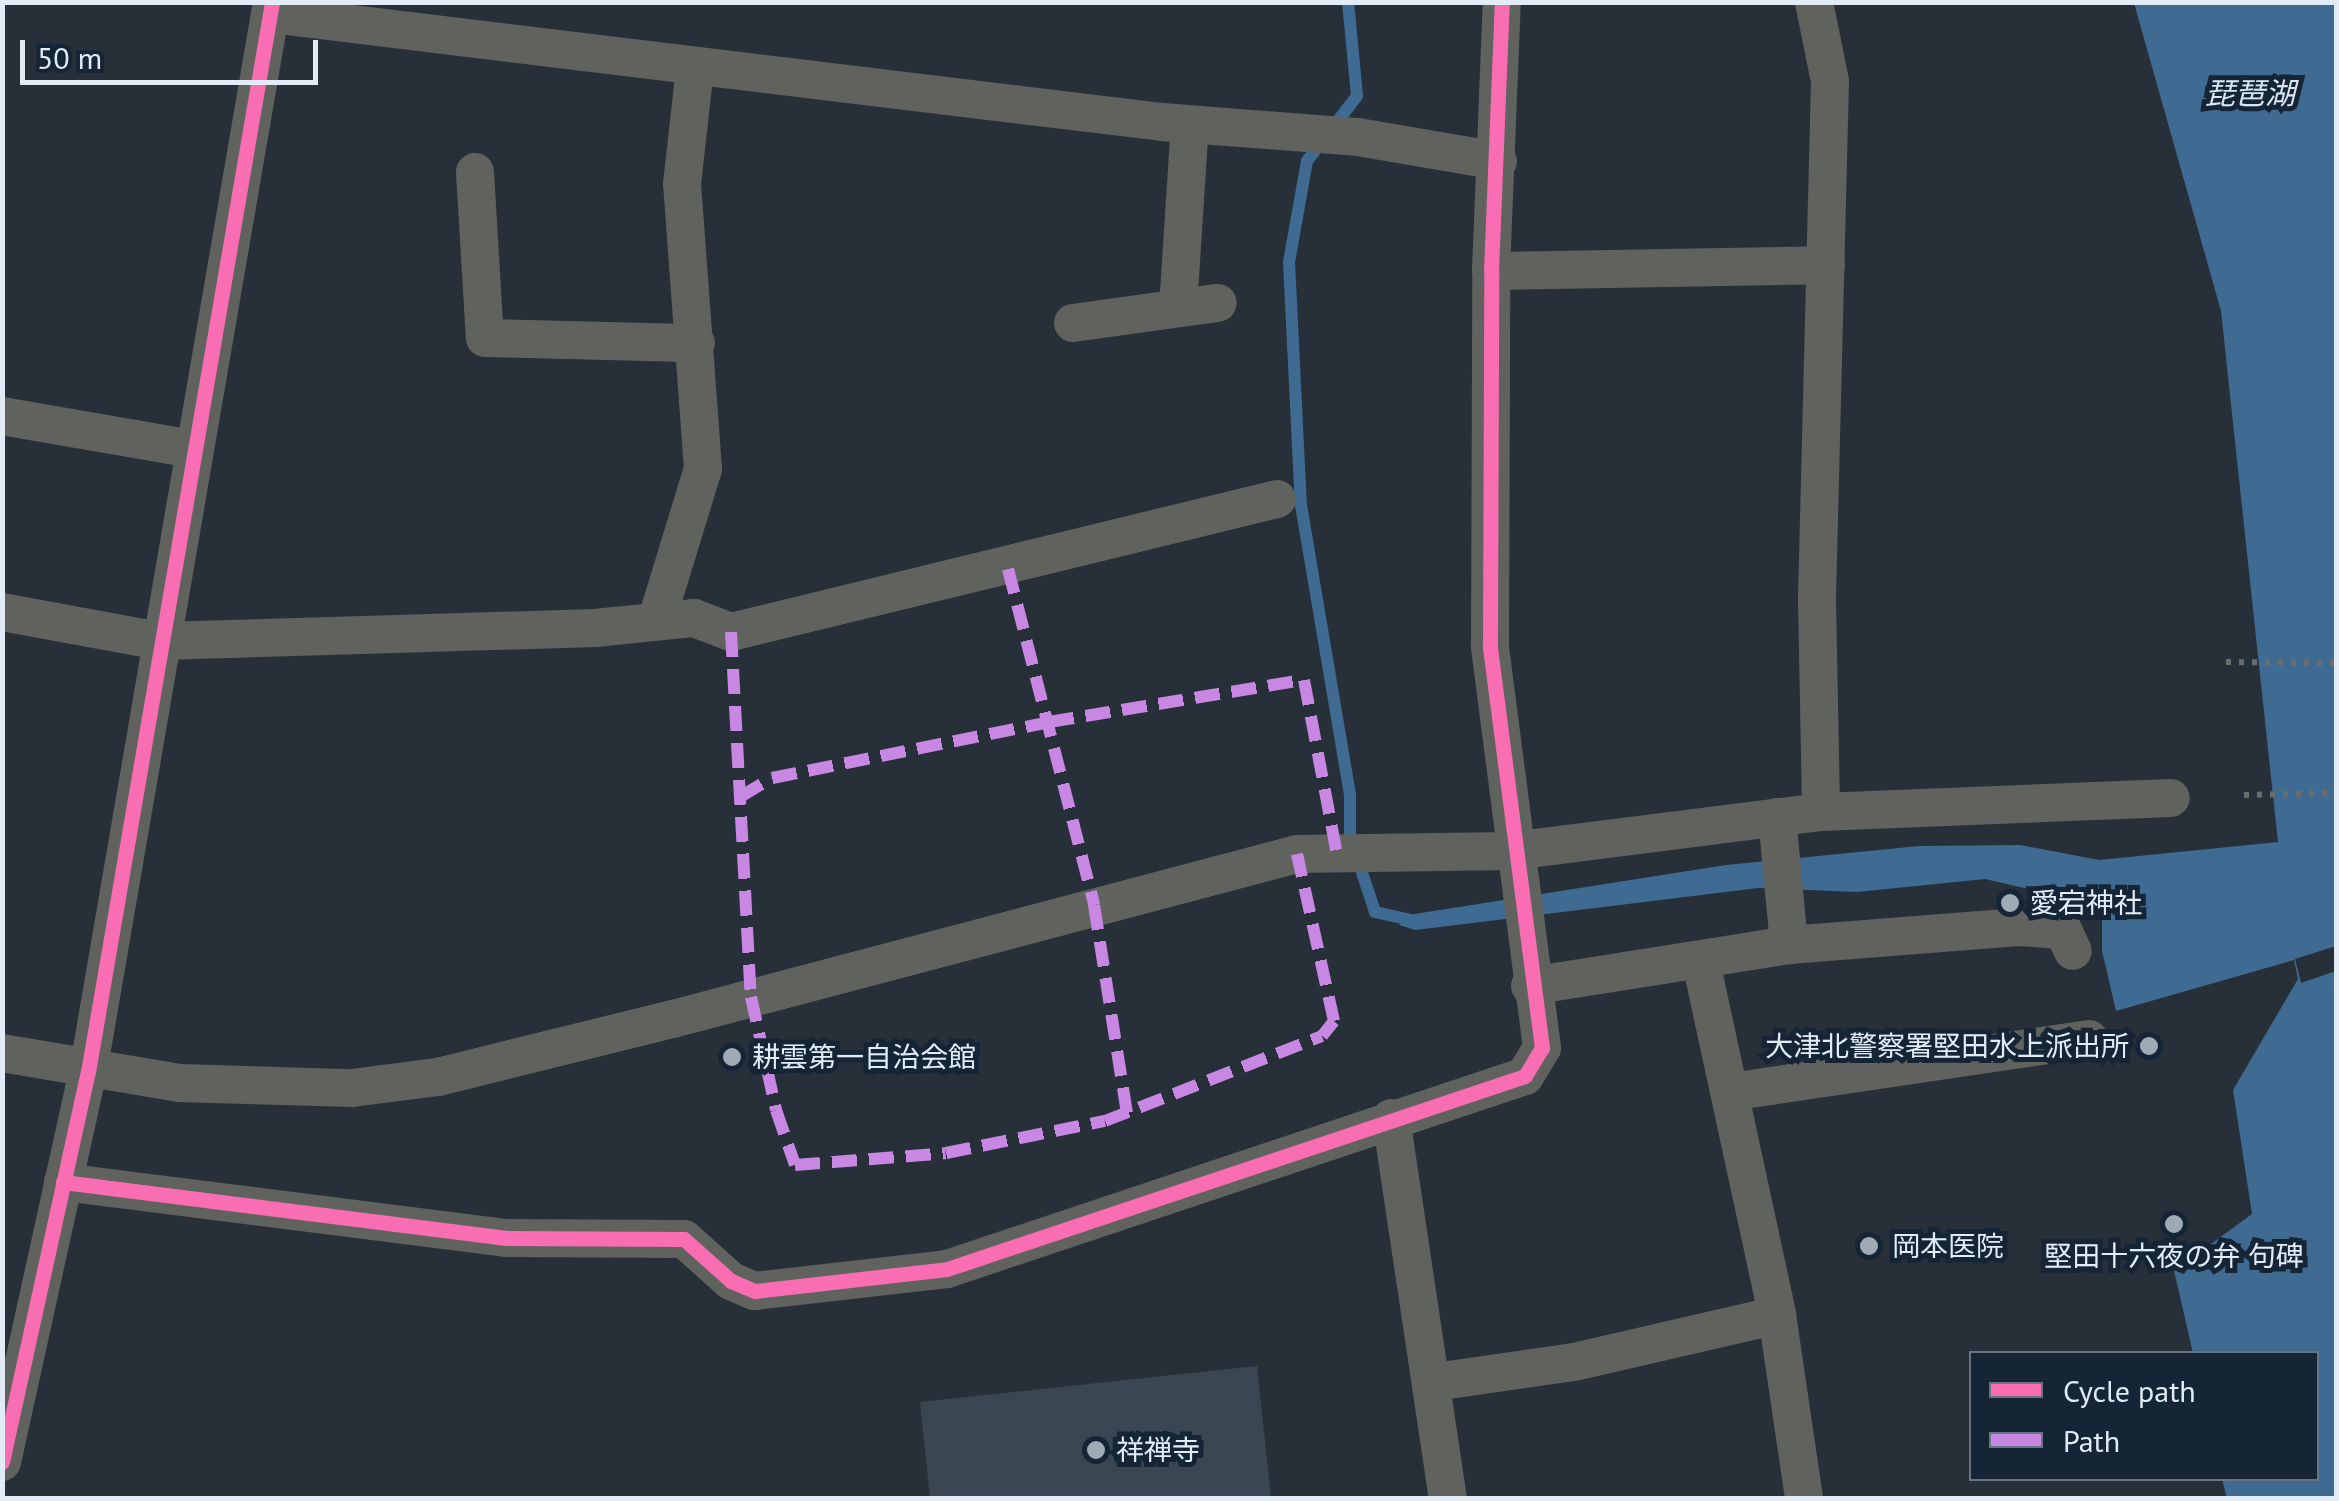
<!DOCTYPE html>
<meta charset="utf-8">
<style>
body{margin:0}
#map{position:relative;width:2339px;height:1501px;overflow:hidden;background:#273039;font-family:"PT Sans","Noto Sans JP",sans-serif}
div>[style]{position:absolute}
.water>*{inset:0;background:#3f6b93}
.pier>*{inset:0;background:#273039}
.stream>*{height:12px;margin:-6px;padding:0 6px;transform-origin:6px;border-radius:6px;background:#3f6b93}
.building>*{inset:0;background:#3a4753}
.path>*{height:6px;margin-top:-3px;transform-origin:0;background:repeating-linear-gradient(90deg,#6a6d6c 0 5px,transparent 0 13px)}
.minor>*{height:38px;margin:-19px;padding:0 19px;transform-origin:19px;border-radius:19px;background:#60625d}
.quiet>*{height:12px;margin-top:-6px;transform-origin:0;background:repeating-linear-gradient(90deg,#c787e3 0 25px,transparent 0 37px)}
.cycleway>*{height:15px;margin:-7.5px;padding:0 7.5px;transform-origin:7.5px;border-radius:7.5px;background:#f96db3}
.dots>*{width:28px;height:28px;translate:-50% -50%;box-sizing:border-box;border:5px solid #152536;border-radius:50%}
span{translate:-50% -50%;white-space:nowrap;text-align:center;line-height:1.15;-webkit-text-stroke:10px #152536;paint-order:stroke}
.poi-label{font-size:28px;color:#e1ecf7}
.left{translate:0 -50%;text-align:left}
.right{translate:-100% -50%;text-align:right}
.water-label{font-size:30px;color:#d8e5f2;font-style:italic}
.frame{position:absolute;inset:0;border:5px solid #e1ecf7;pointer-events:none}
.legend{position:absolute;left:1969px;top:1351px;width:350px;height:130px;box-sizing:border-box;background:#152536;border:2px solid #677583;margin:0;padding:12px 18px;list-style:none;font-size:30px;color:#e1ecf7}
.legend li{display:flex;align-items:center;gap:20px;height:50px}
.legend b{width:50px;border:2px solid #677583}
.scale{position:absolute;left:20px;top:40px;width:298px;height:45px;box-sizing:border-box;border:5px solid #e1ecf7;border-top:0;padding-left:12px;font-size:30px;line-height:35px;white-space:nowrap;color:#e1ecf7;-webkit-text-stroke:8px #152536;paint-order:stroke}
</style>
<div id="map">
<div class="water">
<div style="clip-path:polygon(2134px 3px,2336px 3px,2336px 1498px,2227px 1498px,2222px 1479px,2316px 1478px,2316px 1354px,2193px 1353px,2174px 1271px,2252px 1214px,2233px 1090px,2298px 979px,2294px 960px,2116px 1011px,2102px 951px,2102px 906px,1985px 879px,1857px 892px,1758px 888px,1415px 930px,1399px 925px,1408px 915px,1726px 865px,1919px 846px,2020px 845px,2099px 860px,2278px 842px,2221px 311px)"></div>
</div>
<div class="pier">
<div style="clip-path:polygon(2336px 946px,2336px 971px,2301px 983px,2295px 959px)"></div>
</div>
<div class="stream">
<div style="left:1348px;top:2px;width:94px;rotate:84.5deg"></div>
<div style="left:1357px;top:96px;width:82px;rotate:127.6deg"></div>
<div style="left:1307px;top:161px;width:103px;rotate:100.1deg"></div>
<div style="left:1289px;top:262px;width:243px;rotate:87.2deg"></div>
<div style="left:1301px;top:505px;width:293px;rotate:80.4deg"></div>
<div style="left:1350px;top:794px;width:42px;rotate:90deg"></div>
<div style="left:1350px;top:836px;width:80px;rotate:71.8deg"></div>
<div style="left:1375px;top:912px;width:45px;rotate:12.8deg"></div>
</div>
<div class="building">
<div style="clip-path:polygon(1257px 1366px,1271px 1498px,930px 1498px,920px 1402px)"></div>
</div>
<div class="path">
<div style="left:2226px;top:662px;width:110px;rotate:0.5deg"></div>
<div style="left:2244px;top:795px;width:92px;rotate:-1.2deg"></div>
</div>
<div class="minor">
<div style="left:1814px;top:2px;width:81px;rotate:78.6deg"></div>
<div style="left:1830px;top:81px;width:518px;rotate:91.44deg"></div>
<div style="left:1817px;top:599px;width:213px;rotate:88.9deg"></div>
<div style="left:270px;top:14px;width:899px;rotate:6.9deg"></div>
<div style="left:1162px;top:122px;width:197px;rotate:4.4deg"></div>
<div style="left:1358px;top:137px;width:142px;rotate:9.7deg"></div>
<div style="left:475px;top:172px;width:166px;rotate:86.6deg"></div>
<div style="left:485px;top:338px;width:211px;rotate:1.4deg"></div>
<div style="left:1491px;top:271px;width:335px;rotate:-1deg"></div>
<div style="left:1178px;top:308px;width:184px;rotate:-86.3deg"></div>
<div style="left:1073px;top:323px;width:146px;rotate:-7.9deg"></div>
<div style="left:2px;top:416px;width:195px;rotate:9.8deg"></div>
<div style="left:2px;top:612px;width:161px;rotate:10.4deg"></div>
<div style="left:160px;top:641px;width:435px;rotate:-1.7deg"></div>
<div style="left:595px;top:628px;width:100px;rotate:-5.8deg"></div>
<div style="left:694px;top:618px;width:40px;rotate:21deg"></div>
<div style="left:731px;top:632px;width:562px;rotate:-13.69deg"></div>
<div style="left:657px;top:619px;width:157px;rotate:-73deg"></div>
<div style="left:703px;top:469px;width:286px;rotate:-94.2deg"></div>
<div style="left:682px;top:184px;width:116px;rotate:-83.6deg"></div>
<div style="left:1777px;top:817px;width:129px;rotate:84.6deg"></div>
<div style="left:1701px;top:962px;width:361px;rotate:77.8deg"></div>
<div style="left:1777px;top:1315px;width:185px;rotate:81.6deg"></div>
<div style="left:1530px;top:986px;width:262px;rotate:-9deg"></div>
<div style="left:1789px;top:945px;width:230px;rotate:-4.5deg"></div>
<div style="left:2018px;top:927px;width:45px;rotate:3.8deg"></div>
<div style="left:2063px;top:930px;width:23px;rotate:65deg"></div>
<div style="left:2px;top:1053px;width:180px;rotate:9.6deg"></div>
<div style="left:179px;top:1083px;width:173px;rotate:1.7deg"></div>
<div style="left:352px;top:1088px;width:87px;rotate:-7.3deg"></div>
<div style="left:438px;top:1077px;width:242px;rotate:-13.9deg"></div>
<div style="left:673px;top:1019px;width:645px;rotate:-14.81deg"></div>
<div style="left:1297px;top:854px;width:215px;rotate:-0.8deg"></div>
<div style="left:1512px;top:851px;width:311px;rotate:-7.2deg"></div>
<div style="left:1821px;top:812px;width:350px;rotate:-2.3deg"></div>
<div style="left:1730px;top:1092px;width:363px;rotate:-8.4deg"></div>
<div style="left:1391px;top:1118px;width:384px;rotate:81.5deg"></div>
<div style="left:63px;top:1182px;width:447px;rotate:7.2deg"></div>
<div style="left:506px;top:1238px;width:178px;rotate:0.3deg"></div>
<div style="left:684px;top:1239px;width:63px;rotate:41.8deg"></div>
<div style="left:731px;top:1281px;width:26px;rotate:23deg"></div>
<div style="left:755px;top:1291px;width:193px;rotate:-6.5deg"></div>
<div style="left:947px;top:1269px;width:609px;rotate:-18.46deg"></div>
<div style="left:1525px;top:1076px;width:33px;rotate:-59deg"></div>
<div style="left:1542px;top:1048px;width:406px;rotate:-97.4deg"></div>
<div style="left:1490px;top:645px;width:374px;rotate:-89.8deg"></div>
<div style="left:1491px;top:271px;width:269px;rotate:-87.7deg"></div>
<div style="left:1435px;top:1382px;width:140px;rotate:-8.2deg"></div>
<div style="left:1574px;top:1362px;width:208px;rotate:-13deg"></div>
<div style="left:2px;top:1462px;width:399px;rotate:-77.6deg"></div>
<div style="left:88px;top:1072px;width:1086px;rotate:-80.24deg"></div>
</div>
<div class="quiet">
<div style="left:1008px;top:569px;width:347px;rotate:75.6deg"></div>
<div style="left:1094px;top:905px;width:211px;rotate:81deg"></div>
<div style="left:731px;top:632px;width:366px;rotate:86.9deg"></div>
<div style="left:751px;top:997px;width:116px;rotate:77.5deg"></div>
<div style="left:776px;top:1110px;width:58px;rotate:70.9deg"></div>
<div style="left:795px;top:1165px;width:151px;rotate:-4.5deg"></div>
<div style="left:946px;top:1153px;width:162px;rotate:-11.4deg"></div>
<div style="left:1105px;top:1121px;width:233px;rotate:-21.4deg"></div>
<div style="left:1322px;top:1036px;width:19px;rotate:-51deg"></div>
<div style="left:1334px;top:1021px;width:171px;rotate:-102.5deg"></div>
<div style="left:740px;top:797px;width:37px;rotate:-31deg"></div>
<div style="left:772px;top:778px;width:283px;rotate:-11.4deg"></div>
<div style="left:1049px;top:722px;width:258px;rotate:-9.4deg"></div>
<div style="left:1304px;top:680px;width:177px;rotate:79.3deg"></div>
</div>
<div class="cycleway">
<div style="left:63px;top:1182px;width:447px;rotate:7.2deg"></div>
<div style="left:506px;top:1238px;width:178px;rotate:0.3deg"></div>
<div style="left:684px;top:1239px;width:63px;rotate:41.8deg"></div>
<div style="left:731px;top:1281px;width:26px;rotate:23deg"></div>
<div style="left:755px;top:1291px;width:193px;rotate:-6.5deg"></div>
<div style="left:947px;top:1269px;width:609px;rotate:-18.46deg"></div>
<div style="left:1525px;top:1076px;width:33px;rotate:-59deg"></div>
<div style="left:1542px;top:1048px;width:406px;rotate:-97.4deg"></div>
<div style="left:1490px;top:645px;width:374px;rotate:-89.8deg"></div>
<div style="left:1491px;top:271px;width:269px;rotate:-87.7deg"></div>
<div style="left:2px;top:1462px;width:399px;rotate:-77.6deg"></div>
<div style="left:88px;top:1072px;width:1086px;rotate:-80.24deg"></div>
</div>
<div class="dots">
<div style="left:2010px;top:903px;background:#a0aab4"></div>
<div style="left:2149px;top:1046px;background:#a0aab4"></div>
<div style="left:732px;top:1057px;background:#a0aab4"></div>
<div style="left:2174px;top:1224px;background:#a0aab4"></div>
<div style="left:1869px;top:1246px;background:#a0aab4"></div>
<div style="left:1096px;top:1450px;background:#a0aab4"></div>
</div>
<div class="poi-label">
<span class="left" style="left:2030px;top:903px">愛宕神社</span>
<span class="right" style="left:2129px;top:1046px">大津北警察署堅田水上派出所</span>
<span class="left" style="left:752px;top:1057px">耕雲第一自治会館</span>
<span class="left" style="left:1892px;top:1246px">岡本医院</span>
<span style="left:2174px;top:1256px">堅田十六夜の弁 句碑</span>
<span class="left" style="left:1116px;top:1450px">祥禅寺</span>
</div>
<div class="water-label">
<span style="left:2250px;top:93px">琵琶湖</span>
</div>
<div class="frame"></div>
<ul class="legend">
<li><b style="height:12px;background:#f96db3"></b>Cycle path</li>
<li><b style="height:12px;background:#c787e3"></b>Path</li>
</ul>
<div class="scale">50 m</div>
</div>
